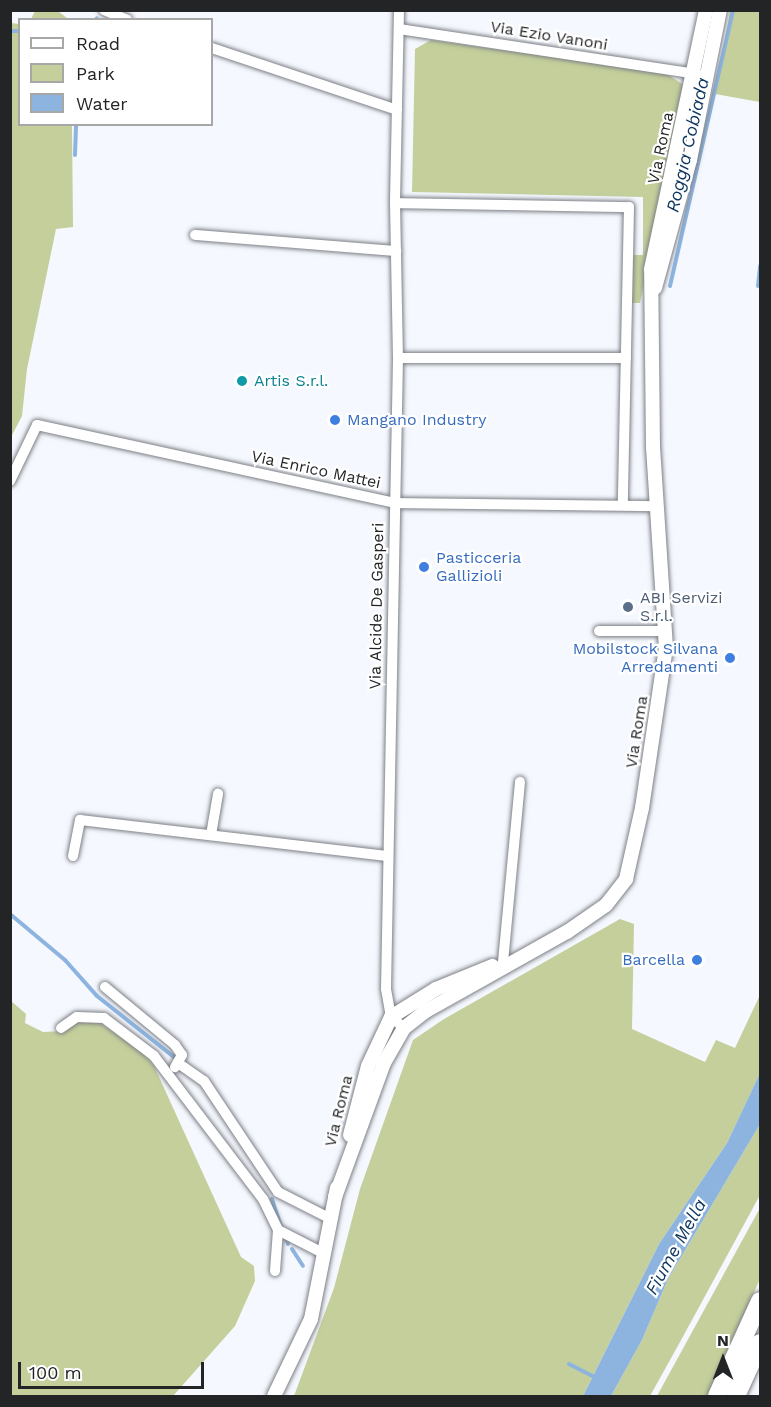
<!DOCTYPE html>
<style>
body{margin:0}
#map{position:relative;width:771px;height:1407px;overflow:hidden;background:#f5f8fe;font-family:"Work Sans",sans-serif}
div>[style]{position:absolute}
.green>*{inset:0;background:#c4cf9b}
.water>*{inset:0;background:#8db4df}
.stream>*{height:4px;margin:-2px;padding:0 2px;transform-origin:2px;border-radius:2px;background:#8db4df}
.roads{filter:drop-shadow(0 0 2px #7d8086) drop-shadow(0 0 2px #7d8086)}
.minor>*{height:10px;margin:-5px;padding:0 5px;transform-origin:5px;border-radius:5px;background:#fff}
.tertiary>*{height:14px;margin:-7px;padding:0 7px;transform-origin:7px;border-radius:7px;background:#fff}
.trunk>*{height:18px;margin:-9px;padding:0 9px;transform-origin:9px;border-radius:9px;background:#fff}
.dots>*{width:16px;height:16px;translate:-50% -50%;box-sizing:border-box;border:3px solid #fff;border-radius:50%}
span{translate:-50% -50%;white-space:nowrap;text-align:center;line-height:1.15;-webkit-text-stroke:4.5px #fff;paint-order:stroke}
.street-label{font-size:16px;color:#232426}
.culture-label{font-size:16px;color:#0d838f}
.left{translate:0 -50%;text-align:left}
.shop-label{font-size:16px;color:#366cbe}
.right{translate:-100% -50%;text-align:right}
.service-label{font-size:16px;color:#4e5e75}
.water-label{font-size:18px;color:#0c365e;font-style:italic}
.frame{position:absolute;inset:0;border:12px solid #232426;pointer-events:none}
.legend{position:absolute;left:18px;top:18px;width:195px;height:108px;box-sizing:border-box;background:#fff;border:2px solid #a7a7a8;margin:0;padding:8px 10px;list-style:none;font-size:18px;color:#232426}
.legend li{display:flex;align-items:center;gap:12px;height:30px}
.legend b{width:30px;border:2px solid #a7a7a8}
.north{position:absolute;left:693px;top:1329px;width:60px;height:60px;-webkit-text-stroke:4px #fff;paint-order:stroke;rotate:0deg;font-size:16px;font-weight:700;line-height:24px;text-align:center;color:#232426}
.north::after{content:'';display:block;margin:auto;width:21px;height:27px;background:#232426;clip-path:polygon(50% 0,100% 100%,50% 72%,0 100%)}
.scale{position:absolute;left:18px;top:1362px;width:186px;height:27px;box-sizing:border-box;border:3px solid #232426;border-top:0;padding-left:8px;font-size:18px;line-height:21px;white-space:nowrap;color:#232426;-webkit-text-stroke:4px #fff;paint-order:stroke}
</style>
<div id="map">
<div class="green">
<div style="clip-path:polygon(35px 11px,58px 11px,68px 19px,31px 19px)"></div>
<div style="clip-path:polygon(730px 11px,760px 11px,760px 102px,715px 94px)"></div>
<div style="clip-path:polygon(11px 23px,19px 24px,20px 124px,72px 125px,73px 227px,56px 229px,27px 369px,22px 416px,11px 437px)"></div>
<div style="clip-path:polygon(431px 40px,665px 73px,684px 85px,640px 303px,632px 303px,633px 255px,643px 255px,643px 197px,412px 192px,415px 49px)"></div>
<div style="clip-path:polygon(620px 919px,634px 924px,632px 1029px,705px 1062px,716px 1040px,735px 1048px,760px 995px,760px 1073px,727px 1143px,659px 1244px,583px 1396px,294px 1396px,334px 1288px,360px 1189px,413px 1040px,444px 1019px)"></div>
<div style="clip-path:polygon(10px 1000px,26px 1014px,25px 1023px,43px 1032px,62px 1031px,76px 1022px,96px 1020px,143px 1053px,154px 1066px,241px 1257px,254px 1266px,255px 1281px,235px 1326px,173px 1396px,11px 1396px)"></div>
<div style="clip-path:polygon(760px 1124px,760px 1195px,680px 1342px,650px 1396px,611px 1396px,642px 1340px,668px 1279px)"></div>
<div style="clip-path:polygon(760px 1208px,760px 1279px,707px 1396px,657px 1396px)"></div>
</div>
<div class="water">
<div style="clip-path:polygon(760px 1073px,760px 1124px,668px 1279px,642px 1340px,611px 1396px,583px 1396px,659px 1244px,727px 1143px)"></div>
</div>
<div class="stream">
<div style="left:96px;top:20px;width:2px;rotate:-63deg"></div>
<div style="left:10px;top:31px;width:10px"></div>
<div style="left:75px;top:155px;width:31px;rotate:-88deg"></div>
<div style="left:670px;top:286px;width:283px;rotate:-77.1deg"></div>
<div style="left:758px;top:286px;width:20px;rotate:-84deg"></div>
<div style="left:10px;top:914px;width:72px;rotate:39.9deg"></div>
<div style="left:65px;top:960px;width:48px;rotate:48.4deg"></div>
<div style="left:97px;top:996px;width:98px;rotate:38.4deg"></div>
<div style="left:272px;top:1199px;width:29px;rotate:72deg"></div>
<div style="left:287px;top:1241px;width:3px;rotate:72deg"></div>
<div style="left:292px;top:1249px;width:20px;rotate:57deg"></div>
<div style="left:569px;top:1364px;width:29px;rotate:27deg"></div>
</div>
<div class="roads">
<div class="minor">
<div style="left:104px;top:10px;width:25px;rotate:23deg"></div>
<div style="left:399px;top:10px;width:193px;rotate:91.2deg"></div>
<div style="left:395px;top:203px;width:155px;rotate:88.9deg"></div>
<div style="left:398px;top:358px;width:631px;rotate:91.09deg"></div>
<div style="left:386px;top:989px;width:28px;rotate:80deg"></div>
<div style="left:391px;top:1017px;width:17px;rotate:40deg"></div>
<div style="left:399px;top:29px;width:302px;rotate:8.6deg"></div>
<div style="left:212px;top:48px;width:195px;rotate:18.5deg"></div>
<div style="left:395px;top:203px;width:234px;rotate:1deg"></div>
<div style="left:629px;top:207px;width:298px;rotate:91.2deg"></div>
<div style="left:195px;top:235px;width:202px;rotate:4.6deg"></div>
<div style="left:398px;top:358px;width:228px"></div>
<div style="left:10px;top:481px;width:62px;rotate:-64.3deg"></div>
<div style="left:37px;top:425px;width:366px;rotate:12.3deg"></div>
<div style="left:395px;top:503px;width:261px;rotate:0.7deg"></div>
<div style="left:599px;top:631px;width:67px"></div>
<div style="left:211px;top:835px;width:42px;rotate:-80.3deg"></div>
<div style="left:73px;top:856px;width:37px;rotate:-79deg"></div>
<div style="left:80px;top:820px;width:309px;rotate:6.7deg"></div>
<div style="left:503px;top:962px;width:181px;rotate:-84.6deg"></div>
<div style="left:105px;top:987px;width:91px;rotate:39.6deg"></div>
<div style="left:175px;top:1045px;width:12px;rotate:55deg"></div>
<div style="left:182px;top:1055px;width:14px;rotate:120deg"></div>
<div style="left:61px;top:1028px;width:19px;rotate:-35deg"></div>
<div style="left:77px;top:1017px;width:27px;rotate:2deg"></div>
<div style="left:104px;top:1018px;width:63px;rotate:37.2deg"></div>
<div style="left:154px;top:1056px;width:180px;rotate:52.7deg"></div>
<div style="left:263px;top:1199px;width:34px;rotate:64deg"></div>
<div style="left:278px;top:1230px;width:41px;rotate:94.2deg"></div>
<div style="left:178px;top:1063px;width:32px;rotate:35deg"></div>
<div style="left:204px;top:1081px;width:133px;rotate:56.3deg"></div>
<div style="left:278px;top:1192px;width:57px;rotate:27deg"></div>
<div style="left:278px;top:1230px;width:51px;rotate:27.1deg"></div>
</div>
<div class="tertiary">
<div style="left:655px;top:288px;width:133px;rotate:-74.7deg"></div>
<div style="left:690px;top:160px;width:153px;rotate:-78.7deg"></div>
<div style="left:350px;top:1135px;width:71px;rotate:-75.4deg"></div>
<div style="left:368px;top:1066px;width:54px;rotate:-64.9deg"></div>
<div style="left:391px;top:1017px;width:53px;rotate:-31.9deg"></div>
<div style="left:436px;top:989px;width:61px;rotate:-22.3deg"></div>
<div style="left:335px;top:1197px;width:143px;rotate:-69.9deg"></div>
<div style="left:384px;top:1063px;width:40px;rotate:-60.3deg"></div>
<div style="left:404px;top:1028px;width:28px;rotate:-38deg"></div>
<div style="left:426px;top:1011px;width:162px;rotate:-29.3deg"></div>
<div style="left:567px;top:932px;width:47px;rotate:-34.7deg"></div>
<div style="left:606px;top:905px;width:33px;rotate:-52deg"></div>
<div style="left:626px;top:879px;width:73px;rotate:-77.3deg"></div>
<div style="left:642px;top:808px;width:162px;rotate:-81.5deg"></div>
<div style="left:666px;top:648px;width:201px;rotate:-93.7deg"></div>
<div style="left:653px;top:447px;width:178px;rotate:-90.6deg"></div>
<div style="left:651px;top:269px;width:265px;rotate:-78deg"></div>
<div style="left:274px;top:1396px;width:85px;rotate:-64.3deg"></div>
<div style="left:311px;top:1319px;width:134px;rotate:-78.8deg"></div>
</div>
<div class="trunk">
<div style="left:717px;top:1396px;width:104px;rotate:-65.6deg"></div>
<div style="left:736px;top:1396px;width:58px;rotate:-65.6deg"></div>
</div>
</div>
<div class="dots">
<div style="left:242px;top:381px;background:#0f9aa8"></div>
<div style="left:335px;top:420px;background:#3f7fe0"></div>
<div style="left:424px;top:567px;background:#3f7fe0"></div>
<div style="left:628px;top:607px;background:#5c6f8a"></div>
<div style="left:730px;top:658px;background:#3f7fe0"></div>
<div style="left:697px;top:960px;background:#3f7fe0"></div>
</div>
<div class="street-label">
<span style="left:549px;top:36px;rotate:9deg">Via Ezio Vanoni</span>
<span style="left:661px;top:148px;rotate:-78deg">Via Roma</span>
<span style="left:316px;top:470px;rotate:12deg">Via Enrico Mattei</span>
<span style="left:377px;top:606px;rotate:-89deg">Via Alcide De Gasperi</span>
<span style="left:637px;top:732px;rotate:-81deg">Via Roma</span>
<span style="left:339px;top:1111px;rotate:-76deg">Via Roma</span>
</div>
<div class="culture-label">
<span class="left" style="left:254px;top:381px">Artis S.r.l.</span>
</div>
<div class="shop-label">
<span class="left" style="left:347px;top:420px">Mangano Industry</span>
<span class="left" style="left:436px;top:567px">Pasticceria<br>Gallizioli</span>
<span class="right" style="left:718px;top:658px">Mobilstock Silvana<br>Arredamenti</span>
<span class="right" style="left:685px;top:960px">Barcella</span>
</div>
<div class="service-label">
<span class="left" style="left:640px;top:607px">ABI Servizi<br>S.r.l.</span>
</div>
<div class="water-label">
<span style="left:688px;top:145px;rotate:-77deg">Roggia Cobiada</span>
<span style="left:676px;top:1247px;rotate:-61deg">Fiume Mella</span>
</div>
<div class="frame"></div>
<ul class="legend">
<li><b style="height:8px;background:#fff"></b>Road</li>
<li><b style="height:16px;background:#c4cf9b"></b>Park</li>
<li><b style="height:16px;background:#8db4df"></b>Water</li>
</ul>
<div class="north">N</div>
<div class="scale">100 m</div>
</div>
